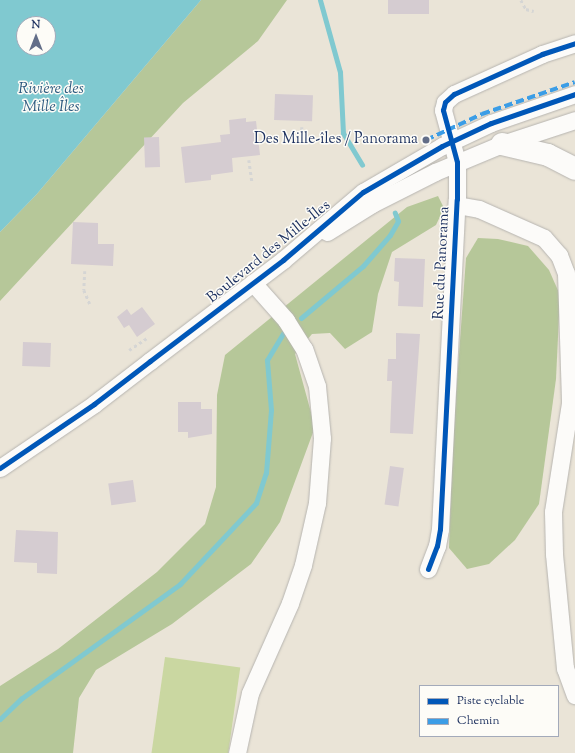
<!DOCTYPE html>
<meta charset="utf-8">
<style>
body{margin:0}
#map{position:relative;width:575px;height:753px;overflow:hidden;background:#eae4d7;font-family:"Sorts Mill Goudy",serif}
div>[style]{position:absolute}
.green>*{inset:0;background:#cad7a1;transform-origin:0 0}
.forest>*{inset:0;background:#b6c799}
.water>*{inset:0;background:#80c9d0}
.stream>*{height:5px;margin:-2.5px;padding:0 2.5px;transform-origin:2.5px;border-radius:2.5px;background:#80c9d0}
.building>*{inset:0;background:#d5ccd1;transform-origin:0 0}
.path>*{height:2.5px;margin-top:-1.25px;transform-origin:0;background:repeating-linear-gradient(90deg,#d5d5d4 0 3px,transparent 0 6px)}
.roads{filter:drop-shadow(0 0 1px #b6b4b0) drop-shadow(0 0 1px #b6b4b0)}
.minor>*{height:17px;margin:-8.5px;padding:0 8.5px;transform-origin:8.5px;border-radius:8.5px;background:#fcfbf9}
.highway>*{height:22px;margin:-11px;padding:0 11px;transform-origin:11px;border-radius:11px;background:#fcfbf9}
.quiet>*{height:4px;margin-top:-2px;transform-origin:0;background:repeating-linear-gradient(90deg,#3b9de6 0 8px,transparent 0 12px)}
.cycleway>*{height:5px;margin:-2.5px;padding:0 2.5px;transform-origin:2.5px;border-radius:2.5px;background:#0057b8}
.dots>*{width:11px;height:11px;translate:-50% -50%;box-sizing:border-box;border:2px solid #fdfcf7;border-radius:50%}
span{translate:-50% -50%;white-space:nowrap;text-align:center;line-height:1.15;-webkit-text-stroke:3px #fdfcf7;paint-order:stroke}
.poi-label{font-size:15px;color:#1b2f5e}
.right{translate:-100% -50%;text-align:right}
.street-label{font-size:15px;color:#1b2f5e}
.water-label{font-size:16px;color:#2c5a7f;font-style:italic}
.legend{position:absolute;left:419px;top:685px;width:140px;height:52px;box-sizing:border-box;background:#fdfcf7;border:1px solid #a3aaba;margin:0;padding:5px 7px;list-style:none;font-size:12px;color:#1b2f5e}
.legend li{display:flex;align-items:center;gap:8px;height:20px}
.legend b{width:20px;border:1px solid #a3aaba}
.north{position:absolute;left:16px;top:16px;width:40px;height:40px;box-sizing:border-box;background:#fdfcf7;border:1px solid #a3aaba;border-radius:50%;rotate:0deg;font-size:11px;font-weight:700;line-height:16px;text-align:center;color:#1b2f5e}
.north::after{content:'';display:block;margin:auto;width:14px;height:18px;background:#636e88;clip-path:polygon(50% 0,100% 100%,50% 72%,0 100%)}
</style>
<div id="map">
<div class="green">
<div style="left:165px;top:657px;width:76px;height:97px;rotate:8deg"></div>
</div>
<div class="forest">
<div style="clip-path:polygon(201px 0,287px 0,258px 41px,183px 103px,0 301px,0 232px,36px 195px)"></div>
<div style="clip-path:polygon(438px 196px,444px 208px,436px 225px,392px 252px,378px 294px,372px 332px,345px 349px,330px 333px,312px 334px,295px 354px,315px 427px,280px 522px,251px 564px,172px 624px,96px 670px,79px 698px,73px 753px,0 753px,0 686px,58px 649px,157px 572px,205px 524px,216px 487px,217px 395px,225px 355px,407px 207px)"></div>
<div style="clip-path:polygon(478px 238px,498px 239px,528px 246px,549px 270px,560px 295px,556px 379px,539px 504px,515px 540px,489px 564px,467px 569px,449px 548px,453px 437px,466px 258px)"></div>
</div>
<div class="water">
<div style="clip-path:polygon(evenodd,0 0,201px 0,36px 195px,0 232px,0 0,24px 24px,48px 24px,48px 48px,24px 48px,24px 24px)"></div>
</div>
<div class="stream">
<div style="left:320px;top:0;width:75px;rotate:74.5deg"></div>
<div style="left:340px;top:72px;width:61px;rotate:87.2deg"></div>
<div style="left:343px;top:133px;width:37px;rotate:59deg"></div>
<div style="left:301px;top:318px;width:81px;rotate:-40deg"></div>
<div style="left:363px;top:266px;width:41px;rotate:-48.9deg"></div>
<div style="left:390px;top:235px;width:16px;rotate:-60deg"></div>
<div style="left:398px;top:221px;width:9px;rotate:-111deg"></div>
<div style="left:0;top:719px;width:30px;rotate:-44deg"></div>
<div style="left:22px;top:698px;width:195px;rotate:-35.8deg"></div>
<div style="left:180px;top:584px;width:111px;rotate:-46.8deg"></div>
<div style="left:256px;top:503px;width:32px;rotate:-72deg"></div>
<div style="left:266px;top:473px;width:63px;rotate:-85.5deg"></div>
<div style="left:271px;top:410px;width:50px;rotate:-94.6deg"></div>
<div style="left:267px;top:360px;width:31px;rotate:-59deg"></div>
</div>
<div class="building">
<div style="left:388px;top:0;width:41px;height:14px"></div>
<div style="left:275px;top:94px;width:38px;height:26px;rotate:2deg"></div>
<div style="clip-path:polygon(246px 118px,246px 122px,256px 121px,260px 155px,232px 158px,233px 172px,211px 175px,211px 180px,185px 183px,181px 147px,221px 142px,220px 135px,230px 134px,229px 120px)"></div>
<div style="left:159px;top:137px;width:30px;height:15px;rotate:88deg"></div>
<div style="clip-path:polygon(73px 222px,98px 223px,98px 244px,114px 244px,113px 266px,71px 264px)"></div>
<div style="clip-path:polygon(395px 258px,425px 259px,423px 307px,398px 306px,399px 282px,394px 281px)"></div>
<div style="clip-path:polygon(142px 307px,155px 324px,137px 337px,129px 325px,124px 328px,117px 317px,127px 309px,131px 315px)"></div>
<div style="clip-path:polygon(396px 333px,420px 334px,413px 434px,390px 433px,392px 381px,387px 381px,388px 359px,396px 359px)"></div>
<div style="left:23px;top:342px;width:28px;height:24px;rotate:2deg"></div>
<div style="clip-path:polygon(178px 402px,201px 402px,201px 409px,212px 409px,212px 434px,188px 438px,188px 432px,178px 432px)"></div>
<div style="left:390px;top:466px;width:14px;height:39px;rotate:8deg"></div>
<div style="left:133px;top:480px;width:22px;height:25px;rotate:82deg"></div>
<div style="clip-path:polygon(16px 530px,58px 532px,57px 574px,37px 573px,37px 563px,14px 562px)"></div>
</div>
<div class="path">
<div style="left:521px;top:0;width:10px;rotate:61deg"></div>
<div style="left:526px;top:9px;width:8px;rotate:14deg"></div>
<div style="left:302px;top:127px;width:11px;rotate:90deg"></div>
<div style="left:249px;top:160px;width:22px;rotate:82deg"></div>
<div style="left:85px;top:271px;width:19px;rotate:93deg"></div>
<div style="left:84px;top:290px;width:15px;rotate:67deg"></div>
<div style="left:129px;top:350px;width:22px;rotate:-34deg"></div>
</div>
<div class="roads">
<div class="minor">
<div style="left:457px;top:205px;width:22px;rotate:10deg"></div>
<div style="left:479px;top:209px;width:71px;rotate:24deg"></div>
<div style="left:544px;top:238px;width:23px;rotate:49deg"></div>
<div style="left:559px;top:255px;width:19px;rotate:69deg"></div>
<div style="left:566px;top:273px;width:130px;rotate:88.2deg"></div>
<div style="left:570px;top:403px;width:110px;rotate:98.9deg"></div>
<div style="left:553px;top:512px;width:42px;rotate:88.6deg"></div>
<div style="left:554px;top:554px;width:115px;rotate:84.5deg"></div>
<div style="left:565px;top:668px;width:29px;rotate:70deg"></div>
<div style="left:327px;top:232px;width:53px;rotate:-31.9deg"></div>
<div style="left:372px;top:204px;width:71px;rotate:-26.9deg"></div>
<div style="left:435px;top:172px;width:73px;rotate:-22.7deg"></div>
<div style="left:502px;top:144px;width:77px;rotate:-18.2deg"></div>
<div style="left:0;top:468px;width:114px;rotate:-34.2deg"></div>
<div style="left:94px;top:404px;width:71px;rotate:-37.5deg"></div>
<div style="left:150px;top:361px;width:167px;rotate:-37.2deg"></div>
<div style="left:283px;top:260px;width:105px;rotate:-40.4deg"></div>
<div style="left:363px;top:192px;width:91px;rotate:-30.2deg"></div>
<div style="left:442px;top:146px;width:54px;rotate:-25.1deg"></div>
<div style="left:491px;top:123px;width:89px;rotate:-19deg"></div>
<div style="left:428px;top:569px;width:25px;rotate:-69deg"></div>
<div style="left:437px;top:546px;width:17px;rotate:-80deg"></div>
<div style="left:440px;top:529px;width:330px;rotate:-87.1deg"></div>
<div style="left:457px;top:199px;width:37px;rotate:-90deg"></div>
<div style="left:457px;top:162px;width:54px;rotate:-105.1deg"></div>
<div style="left:443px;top:110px;width:8px;rotate:-76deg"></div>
<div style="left:445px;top:102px;width:12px;rotate:-42deg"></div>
<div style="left:454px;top:94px;width:97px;rotate:-24.4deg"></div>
<div style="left:542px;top:54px;width:35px;rotate:-18deg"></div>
<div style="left:237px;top:753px;width:61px;rotate:-77.8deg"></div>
<div style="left:250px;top:693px;width:98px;rotate:-66deg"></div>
<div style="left:290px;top:603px;width:40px;rotate:-71.1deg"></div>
<div style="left:303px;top:565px;width:64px;rotate:-77.3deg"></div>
<div style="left:317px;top:503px;width:65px;rotate:-85.6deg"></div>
<div style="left:322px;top:438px;width:52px;rotate:-95.5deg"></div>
<div style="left:317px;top:386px;width:39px;rotate:-109deg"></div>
<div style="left:304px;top:349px;width:34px;rotate:-122deg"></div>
<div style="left:286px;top:320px;width:50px;rotate:-131.7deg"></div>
</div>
<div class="highway">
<div style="left:502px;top:144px;width:47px;rotate:13.4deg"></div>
<div style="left:548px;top:155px;width:30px;rotate:27deg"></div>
</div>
</div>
<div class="quiet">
<div style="left:426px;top:140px;width:62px;rotate:-24.9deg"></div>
<div style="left:482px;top:114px;width:98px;rotate:-19deg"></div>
</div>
<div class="cycleway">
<div style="left:0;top:468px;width:114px;rotate:-34.2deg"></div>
<div style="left:94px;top:404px;width:71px;rotate:-37.5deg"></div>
<div style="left:150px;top:361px;width:167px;rotate:-37.2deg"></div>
<div style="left:283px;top:260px;width:105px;rotate:-40.4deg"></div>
<div style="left:363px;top:192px;width:91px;rotate:-30.2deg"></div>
<div style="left:442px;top:146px;width:54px;rotate:-25.1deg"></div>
<div style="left:491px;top:123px;width:89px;rotate:-19deg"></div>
<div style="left:428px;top:569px;width:25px;rotate:-69deg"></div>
<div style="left:437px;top:546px;width:17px;rotate:-80deg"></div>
<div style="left:440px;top:529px;width:330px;rotate:-87.1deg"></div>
<div style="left:457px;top:199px;width:37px;rotate:-90deg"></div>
<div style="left:457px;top:162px;width:54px;rotate:-105.1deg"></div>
<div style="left:443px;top:110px;width:8px;rotate:-76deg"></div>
<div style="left:445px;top:102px;width:12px;rotate:-42deg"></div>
<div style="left:454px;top:94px;width:97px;rotate:-24.4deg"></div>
<div style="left:542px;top:54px;width:35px;rotate:-18deg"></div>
</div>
<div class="dots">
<div style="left:426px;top:140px;background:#636e88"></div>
</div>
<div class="poi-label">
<span class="right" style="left:418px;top:140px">Des Mille-îles / Panorama</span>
</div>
<div class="street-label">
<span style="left:269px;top:252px;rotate:-39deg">Boulevard des Mille-Îles</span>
<span style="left:442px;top:263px;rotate:-87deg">Rue du Panorama</span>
</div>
<div class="water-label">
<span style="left:51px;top:99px">Rivière des<br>Mille Îles</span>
</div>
<ul class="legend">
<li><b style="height:5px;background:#0057b8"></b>Piste cyclable</li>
<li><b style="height:5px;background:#3b9de6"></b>Chemin</li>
</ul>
<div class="north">N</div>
</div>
